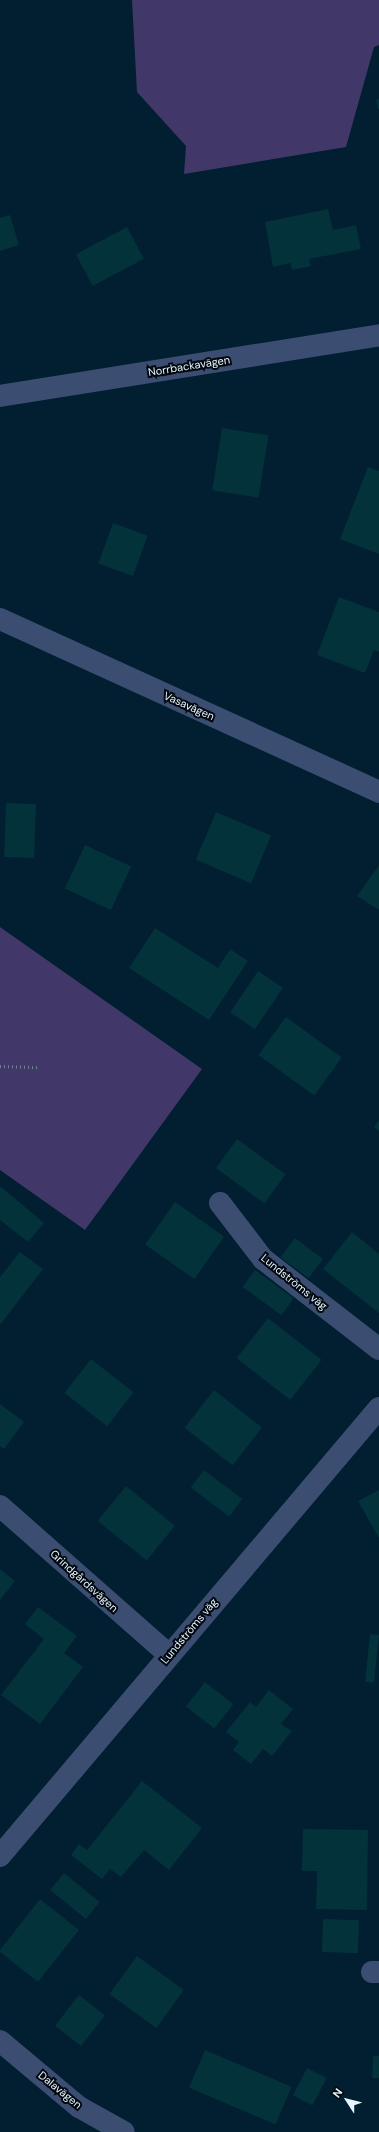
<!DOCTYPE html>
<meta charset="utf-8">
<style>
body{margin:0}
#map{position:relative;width:379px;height:2132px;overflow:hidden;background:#011f30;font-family:"DM Sans",sans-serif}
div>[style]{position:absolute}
.green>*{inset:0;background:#413769}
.building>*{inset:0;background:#03323a;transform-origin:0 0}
.path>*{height:2.5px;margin-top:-1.25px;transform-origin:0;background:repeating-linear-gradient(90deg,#6c8390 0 1px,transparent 0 4px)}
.minor>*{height:22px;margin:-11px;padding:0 11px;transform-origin:11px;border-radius:11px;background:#3c4d72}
span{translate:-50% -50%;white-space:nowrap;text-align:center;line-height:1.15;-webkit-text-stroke:4px #01080f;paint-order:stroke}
.street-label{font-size:11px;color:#e6f4fe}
.north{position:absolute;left:327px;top:2080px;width:40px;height:40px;-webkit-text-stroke:3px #01080f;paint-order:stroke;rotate:306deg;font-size:11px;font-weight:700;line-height:16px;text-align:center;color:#e6f4fe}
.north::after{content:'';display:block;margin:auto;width:14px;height:18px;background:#e6f4fe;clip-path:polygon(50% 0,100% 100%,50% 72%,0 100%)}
</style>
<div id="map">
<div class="green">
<div style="clip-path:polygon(132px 0,379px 0,379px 45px,374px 47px,346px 147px,184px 174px,186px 146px,137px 92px)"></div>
<div style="clip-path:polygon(0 927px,202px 1069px,85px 1230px,0 1170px)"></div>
</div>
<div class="building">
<div style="clip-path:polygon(379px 99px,379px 109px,378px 109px,376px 100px)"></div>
<div style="clip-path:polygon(328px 209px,333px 230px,356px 225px,361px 249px,309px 259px,311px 266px,292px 270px,290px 263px,273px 267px,265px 222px)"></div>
<div style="clip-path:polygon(10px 215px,19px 245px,0 251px,0 218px)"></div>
<div style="left:127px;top:227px;width:36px;height:58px;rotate:62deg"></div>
<div style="left:222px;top:428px;width:47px;height:63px;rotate:9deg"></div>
<div style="clip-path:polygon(368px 467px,379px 471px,379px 554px,340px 539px)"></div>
<div style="left:113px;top:523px;width:37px;height:43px;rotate:20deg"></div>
<div style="clip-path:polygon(339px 597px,379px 612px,379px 652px,374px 650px,365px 673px,317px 655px)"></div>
<div style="left:6px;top:803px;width:30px;height:54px;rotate:2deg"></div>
<div style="left:216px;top:812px;width:60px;height:52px;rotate:23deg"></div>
<div style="left:85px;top:845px;width:51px;height:48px;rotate:25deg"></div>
<div style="clip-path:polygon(379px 865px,379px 910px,357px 896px)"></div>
<div style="clip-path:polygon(155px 928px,218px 968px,230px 949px,248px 961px,209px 1020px,129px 968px)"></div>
<div style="left:258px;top:971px;width:30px;height:50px;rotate:34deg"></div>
<div style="left:286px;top:1017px;width:69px;height:47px;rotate:36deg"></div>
<div style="clip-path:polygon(379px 1120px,379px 1131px,374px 1127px)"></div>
<div style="left:237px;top:1139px;width:60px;height:36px;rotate:36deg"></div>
<div style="clip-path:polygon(0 1186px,44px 1223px,28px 1242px,0 1220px)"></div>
<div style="left:175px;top:1202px;width:60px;height:52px;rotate:35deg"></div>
<div style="clip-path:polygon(352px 1232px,379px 1254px,379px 1313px,323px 1269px)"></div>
<div style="left:295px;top:1238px;width:35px;height:24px;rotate:37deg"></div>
<div style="clip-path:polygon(20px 1252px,43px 1269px,0 1325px,0 1277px)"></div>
<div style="left:255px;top:1270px;width:48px;height:21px;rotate:36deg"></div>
<div style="left:268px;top:1318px;width:68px;height:51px;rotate:38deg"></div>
<div style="left:91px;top:1359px;width:54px;height:43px;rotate:38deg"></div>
<div style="left:214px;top:1390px;width:61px;height:48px;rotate:38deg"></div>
<div style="clip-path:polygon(0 1404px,24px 1422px,4px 1449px,0 1446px)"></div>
<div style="left:204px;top:1470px;width:48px;height:22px;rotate:37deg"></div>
<div style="left:126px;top:1486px;width:63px;height:45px;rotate:39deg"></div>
<div style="clip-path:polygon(379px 1490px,379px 1538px,358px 1501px)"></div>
<div style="clip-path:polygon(0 1569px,15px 1581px,0 1600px)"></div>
<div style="clip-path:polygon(38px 1607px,77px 1636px,64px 1653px,83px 1667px,40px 1724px,1px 1695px,44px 1639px,25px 1624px)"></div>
<div style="left:370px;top:1634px;width:9px;height:48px;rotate:6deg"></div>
<div style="left:205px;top:1682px;width:36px;height:31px;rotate:38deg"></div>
<div style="clip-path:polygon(269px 1690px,293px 1709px,281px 1724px,292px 1731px,272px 1756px,263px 1749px,251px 1764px,233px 1750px,239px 1742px,226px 1732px,250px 1702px,256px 1707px)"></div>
<div style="clip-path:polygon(142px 1781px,202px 1828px,169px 1870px,144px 1850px,121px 1877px,110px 1869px,102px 1879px,71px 1855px,79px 1844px,87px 1850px)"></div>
<div style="clip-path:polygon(303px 1829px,368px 1830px,367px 1910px,316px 1909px,317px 1871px,302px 1871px)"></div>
<div style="left:64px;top:1873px;width:46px;height:22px;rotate:39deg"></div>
<div style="clip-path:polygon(40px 1899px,79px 1930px,38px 1982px,0 1952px,0 1950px)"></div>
<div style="left:323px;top:1919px;width:36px;height:33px;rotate:2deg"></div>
<div style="left:137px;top:1956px;width:58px;height:47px;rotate:36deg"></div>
<div style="left:79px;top:1995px;width:33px;height:39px;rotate:38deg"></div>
<div style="left:205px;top:2050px;width:94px;height:41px;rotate:23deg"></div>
<div style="clip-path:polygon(373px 2056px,379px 2056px,379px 2078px,372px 2078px)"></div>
<div style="left:307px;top:2068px;width:22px;height:31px;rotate:27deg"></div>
</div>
<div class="path">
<div style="left:0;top:1066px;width:38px;rotate:2deg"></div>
</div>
<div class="minor">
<div style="left:0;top:396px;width:384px;rotate:-9.1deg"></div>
<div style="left:0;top:619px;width:417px;rotate:24.5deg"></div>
<div style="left:220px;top:1203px;width:71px;rotate:52.5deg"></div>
<div style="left:263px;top:1259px;width:147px;rotate:37.8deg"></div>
<div style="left:0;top:1506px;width:225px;rotate:41.4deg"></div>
<div style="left:0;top:1856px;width:587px;rotate:-49.77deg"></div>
<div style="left:372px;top:1972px;width:7px"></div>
<div style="left:0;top:2041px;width:103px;rotate:39.9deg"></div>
<div style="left:79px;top:2107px;width:51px;rotate:29.1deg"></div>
</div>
<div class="street-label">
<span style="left:189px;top:366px;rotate:-9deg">Norrbackavägen</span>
<span style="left:189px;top:706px;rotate:24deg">Vasavägen</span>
<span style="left:294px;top:1282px;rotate:39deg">Lundströms väg</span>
<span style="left:84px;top:1581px;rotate:42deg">Grindgårdsvägen</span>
<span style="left:189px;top:1631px;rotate:-50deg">Lundströms väg</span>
<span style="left:60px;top:2090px;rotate:39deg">Dalavägen</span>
</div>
<div class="north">N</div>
</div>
